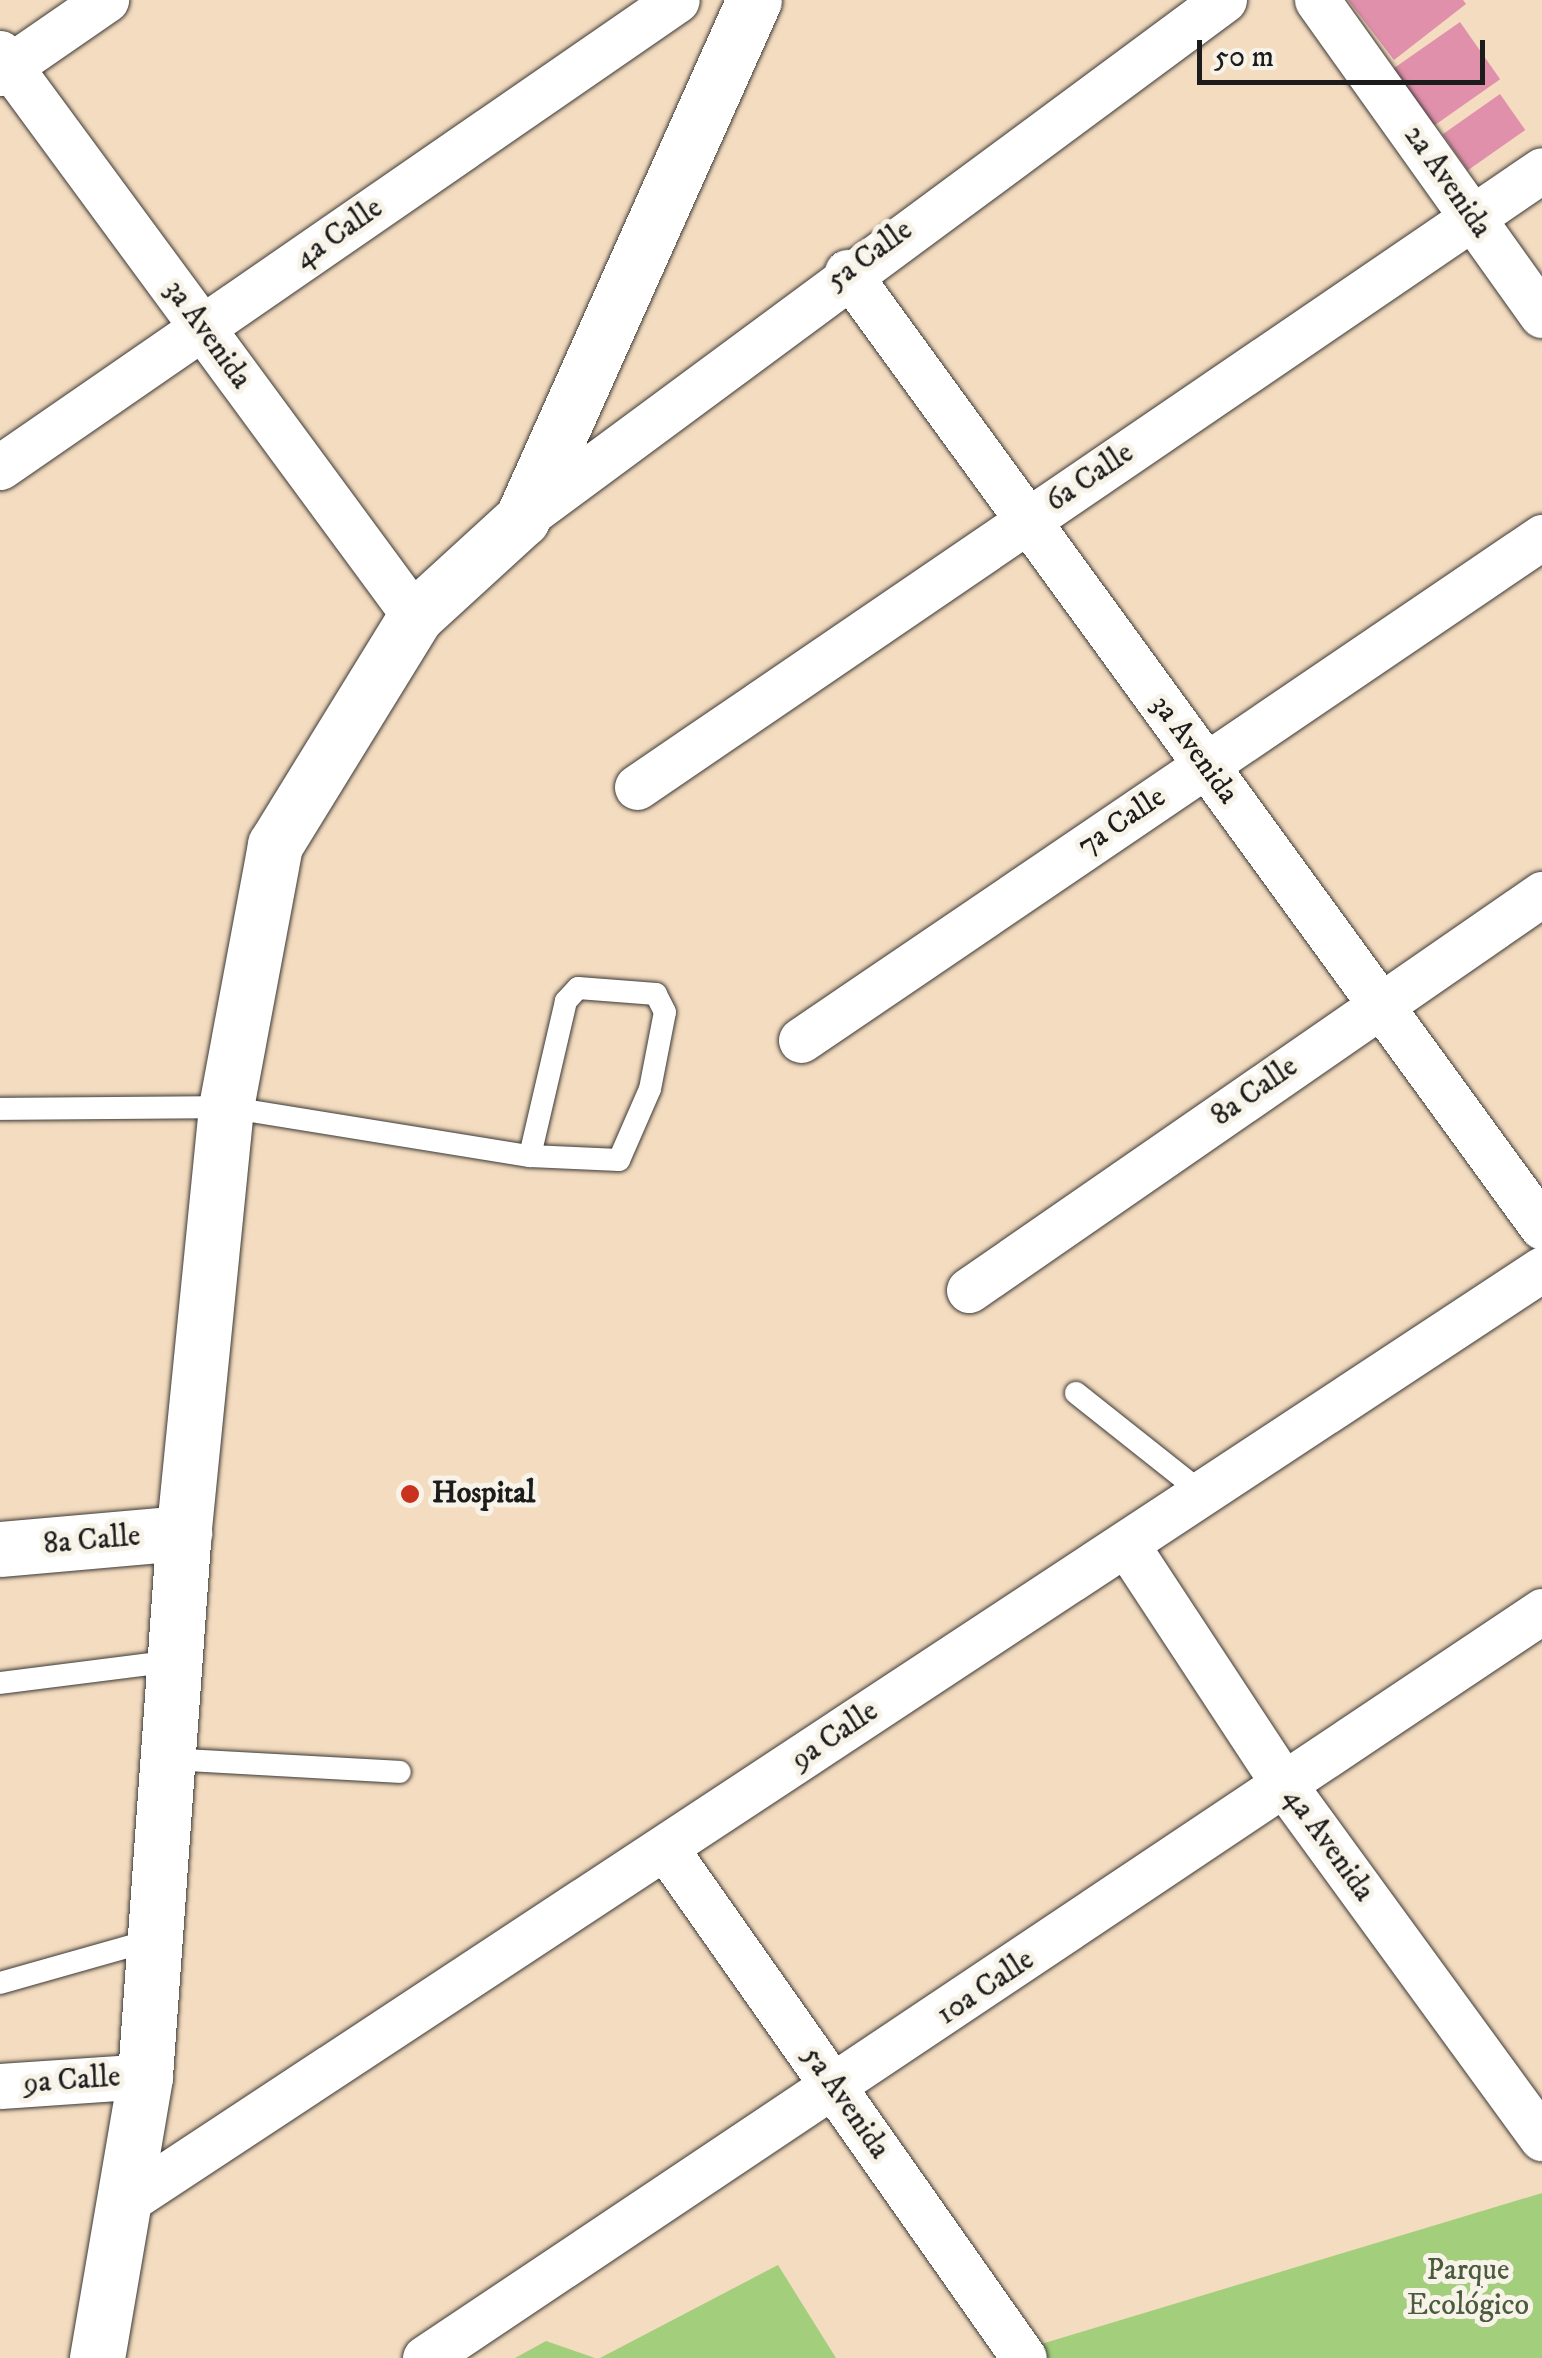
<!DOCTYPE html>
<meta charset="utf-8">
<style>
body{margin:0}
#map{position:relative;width:1542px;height:2358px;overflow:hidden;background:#f4dcc0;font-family:"IM FELL DW Pica",serif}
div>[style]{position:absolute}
.green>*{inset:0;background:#a3cf7c}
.building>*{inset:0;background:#e090ab;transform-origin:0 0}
.roads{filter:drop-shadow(0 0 2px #3c3935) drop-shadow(0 0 2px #3c3935)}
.service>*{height:22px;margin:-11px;padding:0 11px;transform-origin:11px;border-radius:11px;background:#fff}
.minor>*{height:45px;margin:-22.5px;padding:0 22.5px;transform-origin:22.5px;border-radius:22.5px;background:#fff}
.tertiary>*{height:55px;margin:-27.5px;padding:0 27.5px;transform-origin:27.5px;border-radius:27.5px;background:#fff}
.dots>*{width:28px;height:28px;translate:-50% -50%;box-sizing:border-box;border:5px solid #f7f3e8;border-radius:50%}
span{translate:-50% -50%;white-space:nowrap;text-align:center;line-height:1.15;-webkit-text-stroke:10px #f7f3e8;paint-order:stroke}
.street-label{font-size:30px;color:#1c1c1c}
.poi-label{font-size:30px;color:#1c1c1c;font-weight:700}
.left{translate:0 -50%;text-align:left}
.park-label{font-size:30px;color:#4b5b3e}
.scale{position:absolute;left:1197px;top:40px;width:288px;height:45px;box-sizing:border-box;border:5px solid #1c1c1c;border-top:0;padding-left:12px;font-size:30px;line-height:35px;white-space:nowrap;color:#1c1c1c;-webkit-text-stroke:8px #f7f3e8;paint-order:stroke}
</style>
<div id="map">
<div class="green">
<div style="clip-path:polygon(1542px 2193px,1542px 2358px,1046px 2358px,1038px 2345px)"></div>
<div style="clip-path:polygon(778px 2265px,836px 2358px,600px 2358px)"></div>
<div style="clip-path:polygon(546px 2341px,595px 2358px,515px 2358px)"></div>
</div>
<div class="building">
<div style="clip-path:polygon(1348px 0,1463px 0,1466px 4px,1394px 60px)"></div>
<div style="left:1460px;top:22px;width:70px;height:90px;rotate:55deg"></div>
<div style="left:1500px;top:94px;width:44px;height:70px;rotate:55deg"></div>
</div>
<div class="roads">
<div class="service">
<div style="left:0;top:1109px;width:226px;rotate:-0.5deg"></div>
<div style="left:226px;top:1107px;width:308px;rotate:9.2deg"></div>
<div style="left:530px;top:1156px;width:89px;rotate:2.6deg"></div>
<div style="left:619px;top:1160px;width:77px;rotate:-66.4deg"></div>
<div style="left:650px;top:1089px;width:78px;rotate:-79deg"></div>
<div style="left:665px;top:1012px;width:20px;rotate:-117deg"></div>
<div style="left:656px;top:994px;width:78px;rotate:-175.6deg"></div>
<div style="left:578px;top:988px;width:18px;rotate:133deg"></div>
<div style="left:566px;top:1001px;width:159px;rotate:103.1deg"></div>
<div style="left:1076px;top:1393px;width:161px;rotate:38.4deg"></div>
<div style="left:0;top:1683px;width:175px;rotate:-7.2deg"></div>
<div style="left:168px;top:1759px;width:232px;rotate:3.2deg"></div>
<div style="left:0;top:1983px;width:158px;rotate:-15.8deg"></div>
</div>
<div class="minor">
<div style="left:1317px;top:0;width:387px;rotate:54.5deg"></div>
<div style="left:0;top:53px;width:700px;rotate:53.65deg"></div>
<div style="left:0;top:73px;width:129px;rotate:-34.6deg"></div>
<div style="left:847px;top:272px;width:1181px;rotate:53.95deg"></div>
<div style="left:0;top:467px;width:822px;rotate:-34.6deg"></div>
<div style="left:522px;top:519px;width:873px;rotate:-36.48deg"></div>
<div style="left:637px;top:787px;width:1095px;rotate:-34.28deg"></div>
<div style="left:801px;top:1040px;width:896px;rotate:-34.17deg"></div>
<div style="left:969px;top:1290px;width:697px;rotate:-34.65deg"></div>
<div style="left:1126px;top:1544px;width:290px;rotate:56.7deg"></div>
<div style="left:1285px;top:1786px;width:436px;rotate:53.9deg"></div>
<div style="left:666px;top:1849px;width:622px;rotate:54.88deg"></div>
<div style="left:0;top:2086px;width:145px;rotate:-3.9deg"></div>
<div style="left:127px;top:2201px;width:1694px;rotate:-33.37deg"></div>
<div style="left:425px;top:2358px;width:1344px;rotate:-33.77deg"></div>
</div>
<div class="tertiary">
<div style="left:0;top:1549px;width:185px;rotate:-5deg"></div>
<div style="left:97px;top:2358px;width:286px;rotate:-80.3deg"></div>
<div style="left:145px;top:2076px;width:549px;rotate:-85.93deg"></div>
<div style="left:184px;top:1528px;width:423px;rotate:-84.3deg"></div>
<div style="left:226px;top:1107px;width:267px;rotate:-79.4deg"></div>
<div style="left:275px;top:845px;width:268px;rotate:-58.4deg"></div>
<div style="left:415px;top:617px;width:145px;rotate:-42.5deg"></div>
<div style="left:522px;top:519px;width:568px;rotate:-65.91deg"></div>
</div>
</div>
<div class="dots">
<div style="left:410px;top:1494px;background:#c8321e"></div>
</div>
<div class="street-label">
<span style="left:1447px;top:182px;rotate:55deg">2a Avenida</span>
<span style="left:339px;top:234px;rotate:-35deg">4a Calle</span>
<span style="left:870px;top:256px;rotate:-36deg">5a Calle</span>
<span style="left:207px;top:335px;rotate:54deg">3a Avenida</span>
<span style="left:1090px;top:478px;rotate:-34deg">6a Calle</span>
<span style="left:1194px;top:750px;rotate:54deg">3a Avenida</span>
<span style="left:1122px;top:822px;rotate:-34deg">7a Calle</span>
<span style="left:1255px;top:1092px;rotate:-35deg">8a Calle</span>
<span style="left:92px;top:1541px;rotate:-5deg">8a Calle</span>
<span style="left:835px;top:1736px;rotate:-34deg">9a Calle</span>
<span style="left:1328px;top:1845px;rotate:54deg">4a Avenida</span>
<span style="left:986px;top:1988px;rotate:-34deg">10a Calle</span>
<span style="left:72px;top:2081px;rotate:-4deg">9a Calle</span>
<span style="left:845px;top:2103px;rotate:55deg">5a Avenida</span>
</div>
<div class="poi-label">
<span class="left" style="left:432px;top:1494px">Hospital</span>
</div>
<div class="park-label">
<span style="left:1468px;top:2288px">Parque<br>Ecológico</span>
</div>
<div class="scale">50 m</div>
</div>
